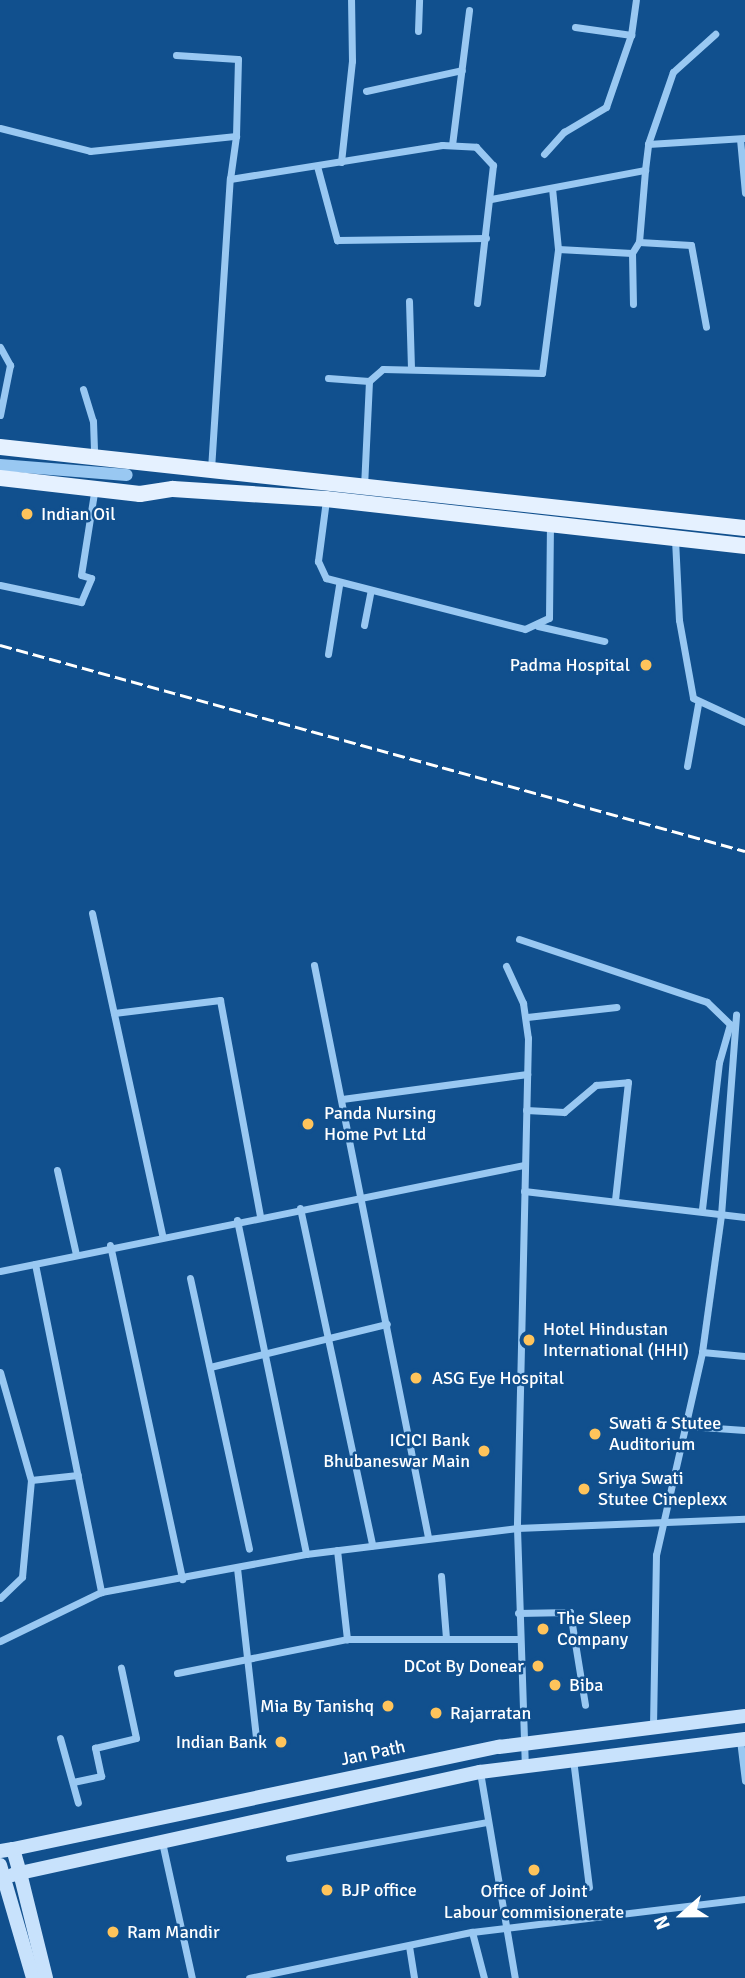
<!DOCTYPE html>
<style>
body{margin:0}
#map{position:relative;width:745px;height:1978px;overflow:hidden;background:#11508e;font-family:Signika,sans-serif}
div>[style]{position:absolute}
.minor>*{height:7px;margin:-3.5px;padding:0 3.5px;transform-origin:3.5px;border-radius:3.5px;background:#99c8f2}
.tertiary>*{height:12px;margin:-6px;padding:0 6px;transform-origin:6px;border-radius:6px;background:#99c8f2}
.secondary>*{height:14px;margin:-7px;padding:0 7px;transform-origin:7px;border-radius:7px;background:#c8e2fc}
.primary>*{height:16px;margin:-8px;padding:0 8px;transform-origin:8px;border-radius:8px;background:#e5f1ff}
.rail>*{height:2.5px;margin-top:-1.25px;transform-origin:0;background:repeating-linear-gradient(90deg,#fff 0 12px,transparent 0 17px)}
.dots>*{width:19px;height:19px;translate:-50% -50%;box-sizing:border-box;border:4px solid #11508e;border-radius:50%}
span{translate:-50% -50%;white-space:nowrap;text-align:center;line-height:1.15;-webkit-text-stroke:5px #11508e;paint-order:stroke}
.poi-label{font-size:18px;color:#fff}
.left{translate:0 -50%;text-align:left}
.right{translate:-100% -50%;text-align:right}
.street-label{font-size:18px;color:#fff}
.north{position:absolute;left:647px;top:1880px;width:70px;height:70px;-webkit-text-stroke:5px #11508e;paint-order:stroke;rotate:249deg;font-size:19px;font-weight:700;line-height:28px;text-align:center;color:#fff}
.north::after{content:'';display:block;margin:auto;width:24px;height:32px;background:#fff;clip-path:polygon(50% 0,100% 100%,50% 72%,0 100%)}
</style>
<div id="map">
<div class="minor">
<div style="left:575px;top:27px;width:57px;rotate:8.1deg"></div>
<div style="left:631px;top:35px;width:35px;rotate:-82deg"></div>
<div style="left:418px;top:31px;width:31px;rotate:-88deg"></div>
<div style="left:176px;top:55px;width:62px;rotate:3.7deg"></div>
<div style="left:238px;top:59px;width:77px;rotate:91.5deg"></div>
<div style="left:366px;top:91px;width:98px;rotate:-12.3deg"></div>
<div style="left:0;top:128px;width:93px;rotate:14.3deg"></div>
<div style="left:90px;top:151px;width:147px;rotate:-5.9deg"></div>
<div style="left:236px;top:136px;width:43px;rotate:97.9deg"></div>
<div style="left:740px;top:139px;width:54px;rotate:84.7deg"></div>
<div style="left:648px;top:144px;width:76px;rotate:-70.9deg"></div>
<div style="left:673px;top:72px;width:57px;rotate:-42.1deg"></div>
<div style="left:452px;top:145px;width:136px;rotate:-82.8deg"></div>
<div style="left:544px;top:154px;width:30px;rotate:-48deg"></div>
<div style="left:564px;top:132px;width:49px;rotate:-30.8deg"></div>
<div style="left:606px;top:107px;width:76px;rotate:-70.9deg"></div>
<div style="left:341px;top:162px;width:102px;rotate:-83.8deg"></div>
<div style="left:352px;top:61px;width:61px;rotate:-90.9deg"></div>
<div style="left:317px;top:166px;width:77px;rotate:74.9deg"></div>
<div style="left:337px;top:240px;width:149px;rotate:-0.8deg"></div>
<div style="left:491px;top:199px;width:157px;rotate:-10.7deg"></div>
<div style="left:645px;top:170px;width:26px;rotate:-83deg"></div>
<div style="left:648px;top:144px;width:97px;rotate:-3.5deg"></div>
<div style="left:639px;top:242px;width:52px;rotate:3.3deg"></div>
<div style="left:691px;top:245px;width:83px;rotate:79.6deg"></div>
<div style="left:558px;top:249px;width:74px;rotate:3.1deg"></div>
<div style="left:632px;top:253px;width:13px;rotate:-58deg"></div>
<div style="left:639px;top:242px;width:72px;rotate:-85.2deg"></div>
<div style="left:632px;top:253px;width:51px;rotate:88.9deg"></div>
<div style="left:409px;top:301px;width:68px;rotate:88.3deg"></div>
<div style="left:0;top:347px;width:21px;rotate:61deg"></div>
<div style="left:10px;top:365px;width:51px;rotate:101.3deg"></div>
<div style="left:328px;top:378px;width:41px;rotate:4.2deg"></div>
<div style="left:369px;top:381px;width:107px;rotate:92.7deg"></div>
<div style="left:369px;top:381px;width:18px;rotate:-41deg"></div>
<div style="left:383px;top:369px;width:159px;rotate:1.4deg"></div>
<div style="left:542px;top:373px;width:125px;rotate:-82.6deg"></div>
<div style="left:558px;top:249px;width:61px;rotate:-95.6deg"></div>
<div style="left:83px;top:389px;width:34px;rotate:73deg"></div>
<div style="left:93px;top:421px;width:37px;rotate:88deg"></div>
<div style="left:211px;top:469px;width:291px;rotate:-86.3deg"></div>
<div style="left:230px;top:179px;width:215px;rotate:-9.1deg"></div>
<div style="left:442px;top:145px;width:34px;rotate:3deg"></div>
<div style="left:476px;top:147px;width:25px;rotate:47deg"></div>
<div style="left:493px;top:165px;width:139px;rotate:96.6deg"></div>
<div style="left:326px;top:500px;width:62px;rotate:97.5deg"></div>
<div style="left:318px;top:561px;width:19px;rotate:65deg"></div>
<div style="left:326px;top:578px;width:205px;rotate:14.4deg"></div>
<div style="left:525px;top:629px;width:26px;rotate:-25deg"></div>
<div style="left:549px;top:618px;width:95px;rotate:-89.4deg"></div>
<div style="left:675px;top:539px;width:81px;rotate:87.2deg"></div>
<div style="left:679px;top:620px;width:79px;rotate:79.8deg"></div>
<div style="left:693px;top:698px;width:57px;rotate:24.8deg"></div>
<div style="left:0;top:585px;width:83px;rotate:11.9deg"></div>
<div style="left:81px;top:602px;width:26px;rotate:-67deg"></div>
<div style="left:91px;top:578px;width:10px;rotate:-163deg"></div>
<div style="left:81px;top:575px;width:89px;rotate:-81deg"></div>
<div style="left:364px;top:625px;width:33px;rotate:-79deg"></div>
<div style="left:538px;top:626px;width:68px;rotate:12.8deg"></div>
<div style="left:328px;top:654px;width:70px;rotate:-80.9deg"></div>
<div style="left:687px;top:766px;width:63px;rotate:-79.9deg"></div>
<div style="left:92px;top:913px;width:330px;rotate:77.7deg"></div>
<div style="left:519px;top:939px;width:198px;rotate:18.5deg"></div>
<div style="left:707px;top:1002px;width:32px;rotate:44deg"></div>
<div style="left:730px;top:1024px;width:40px;rotate:106deg"></div>
<div style="left:719px;top:1062px;width:149px;rotate:96.6deg"></div>
<div style="left:314px;top:965px;width:583px;rotate:78.73deg"></div>
<div style="left:506px;top:966px;width:41px;rotate:65.3deg"></div>
<div style="left:523px;top:1003px;width:35px;rotate:82deg"></div>
<div style="left:528px;top:1038px;width:490px;rotate:91.3deg"></div>
<div style="left:517px;top:1528px;width:237px;rotate:88.1deg"></div>
<div style="left:114px;top:1013px;width:107px;rotate:-7deg"></div>
<div style="left:220px;top:1000px;width:220px;rotate:79.5deg"></div>
<div style="left:527px;top:1017px;width:90px;rotate:-6.4deg"></div>
<div style="left:342px;top:1099px;width:187px;rotate:-7.7deg"></div>
<div style="left:526px;top:1110px;width:38px;rotate:3deg"></div>
<div style="left:564px;top:1112px;width:42px;rotate:-40.2deg"></div>
<div style="left:596px;top:1085px;width:32px;rotate:-5deg"></div>
<div style="left:628px;top:1082px;width:119px;rotate:96.3deg"></div>
<div style="left:57px;top:1170px;width:86px;rotate:77.3deg"></div>
<div style="left:524px;top:1191px;width:223px;rotate:6.7deg"></div>
<div style="left:300px;top:1208px;width:345px;rotate:77.9deg"></div>
<div style="left:237px;top:1220px;width:341px;rotate:78.3deg"></div>
<div style="left:110px;top:1245px;width:342px;rotate:77.8deg"></div>
<div style="left:35px;top:1264px;width:335px;rotate:78.6deg"></div>
<div style="left:0;top:1271px;width:535px;rotate:-11.44deg"></div>
<div style="left:190px;top:1278px;width:277px;rotate:77.7deg"></div>
<div style="left:702px;top:1352px;width:43px;rotate:5.3deg"></div>
<div style="left:210px;top:1367px;width:182px;rotate:-13.7deg"></div>
<div style="left:0;top:1372px;width:112px;rotate:74deg"></div>
<div style="left:31px;top:1480px;width:97px;rotate:95.3deg"></div>
<div style="left:22px;top:1577px;width:30px;rotate:136deg"></div>
<div style="left:687px;top:1426px;width:58px;rotate:3.9deg"></div>
<div style="left:31px;top:1480px;width:47px;rotate:-6.1deg"></div>
<div style="left:337px;top:1550px;width:90px;rotate:83.6deg"></div>
<div style="left:237px;top:1568px;width:171px;rotate:83.6deg"></div>
<div style="left:441px;top:1576px;width:62px;rotate:85.4deg"></div>
<div style="left:518px;top:1613px;width:52px;rotate:-1.1deg"></div>
<div style="left:570px;top:1612px;width:94px;rotate:80.8deg"></div>
<div style="left:0;top:1641px;width:112px;rotate:-25.9deg"></div>
<div style="left:101px;top:1592px;width:208px;rotate:-10.5deg"></div>
<div style="left:306px;top:1554px;width:213px;rotate:-7deg"></div>
<div style="left:517px;top:1528px;width:228px;rotate:-2.3deg"></div>
<div style="left:177px;top:1673px;width:173px;rotate:-11.3deg"></div>
<div style="left:347px;top:1639px;width:171px"></div>
<div style="left:653px;top:1726px;width:171px;rotate:-89deg"></div>
<div style="left:656px;top:1555px;width:208px;rotate:-77.2deg"></div>
<div style="left:702px;top:1352px;width:138px;rotate:-82.1deg"></div>
<div style="left:721px;top:1215px;width:201px;rotate:-85.7deg"></div>
<div style="left:60px;top:1738px;width:67px;rotate:74.5deg"></div>
<div style="left:740px;top:1740px;width:41px;rotate:83deg"></div>
<div style="left:573px;top:1759px;width:129px;rotate:82.9deg"></div>
<div style="left:480px;top:1772px;width:209px;rotate:80.4deg"></div>
<div style="left:73px;top:1782px;width:29px;rotate:-12deg"></div>
<div style="left:101px;top:1776px;width:29px;rotate:-102deg"></div>
<div style="left:95px;top:1748px;width:42px;rotate:-13.7deg"></div>
<div style="left:136px;top:1738px;width:72px;rotate:-102.1deg"></div>
<div style="left:162px;top:1842px;width:139px;rotate:77.6deg"></div>
<div style="left:289px;top:1858px;width:202px;rotate:-10.3deg"></div>
<div style="left:472px;top:1932px;width:48px;rotate:75.4deg"></div>
<div style="left:409px;top:1946px;width:32px;rotate:81deg"></div>
<div style="left:249px;top:1978px;width:228px;rotate:-11.7deg"></div>
<div style="left:472px;top:1932px;width:275px;rotate:-6.9deg"></div>
</div>
<div class="tertiary">
<div style="left:0;top:465px;width:127px;rotate:4.5deg"></div>
</div>
<div class="secondary">
<div style="left:13px;top:1849px;width:497px;rotate:-11.9deg"></div>
<div style="left:499px;top:1747px;width:248px;rotate:-7.2deg"></div>
<div style="left:0;top:1851px;width:13px;rotate:-9deg"></div>
<div style="left:13px;top:1849px;width:25px;rotate:74deg"></div>
<div style="left:20px;top:1873px;width:8px;rotate:166deg"></div>
<div style="left:0;top:1865px;width:118px;rotate:73.7deg"></div>
<div style="left:46px;top:1978px;width:108px;rotate:-103.9deg"></div>
<div style="left:20px;top:1873px;width:471px;rotate:-12.4deg"></div>
<div style="left:480px;top:1772px;width:267px;rotate:-7.1deg"></div>
</div>
<div class="primary">
<div style="left:0;top:447px;width:749px;rotate:6.21deg"></div>
<div style="left:0;top:478px;width:141px;rotate:6.5deg"></div>
<div style="left:140px;top:494px;width:33px;rotate:-9deg"></div>
<div style="left:173px;top:489px;width:153px;rotate:3.7deg"></div>
<div style="left:326px;top:499px;width:422px;rotate:6.4deg"></div>
</div>
<div class="rail">
<div style="left:0;top:645px;width:773px;rotate:15.46deg"></div>
</div>
<div class="dots">
<div style="left:27px;top:514px;background:#ffc45b"></div>
<div style="left:646px;top:665px;background:#ffc45b"></div>
<div style="left:308px;top:1124px;background:#ffc45b"></div>
<div style="left:529px;top:1340px;background:#ffc45b"></div>
<div style="left:416px;top:1378px;background:#ffc45b"></div>
<div style="left:595px;top:1434px;background:#ffc45b"></div>
<div style="left:484px;top:1451px;background:#ffc45b"></div>
<div style="left:584px;top:1489px;background:#ffc45b"></div>
<div style="left:543px;top:1629px;background:#ffc45b"></div>
<div style="left:538px;top:1666px;background:#ffc45b"></div>
<div style="left:555px;top:1685px;background:#ffc45b"></div>
<div style="left:388px;top:1706px;background:#ffc45b"></div>
<div style="left:436px;top:1713px;background:#ffc45b"></div>
<div style="left:281px;top:1742px;background:#ffc45b"></div>
<div style="left:534px;top:1870px;background:#ffc45b"></div>
<div style="left:327px;top:1890px;background:#ffc45b"></div>
<div style="left:113px;top:1932px;background:#ffc45b"></div>
</div>
<div class="poi-label">
<span class="left" style="left:41px;top:514px">Indian Oil</span>
<span class="right" style="left:630px;top:665px">Padma Hospital</span>
<span class="left" style="left:324px;top:1124px">Panda Nursing<br>Home Pvt Ltd</span>
<span class="left" style="left:543px;top:1340px">Hotel Hindustan<br>International (HHI)</span>
<span class="left" style="left:432px;top:1378px">ASG Eye Hospital</span>
<span class="left" style="left:609px;top:1434px">Swati &amp; Stutee<br>Auditorium</span>
<span class="right" style="left:470px;top:1451px">ICICI Bank<br>Bhubaneswar Main</span>
<span class="left" style="left:598px;top:1489px">Sriya Swati<br>Stutee Cineplexx</span>
<span class="left" style="left:557px;top:1629px">The Sleep<br>Company</span>
<span class="right" style="left:524px;top:1666px">DCot By Donear</span>
<span class="left" style="left:569px;top:1685px">Biba</span>
<span class="right" style="left:374px;top:1706px">Mia By Tanishq</span>
<span class="left" style="left:450px;top:1713px">Rajarratan</span>
<span class="right" style="left:267px;top:1742px">Indian Bank</span>
<span class="left" style="left:341px;top:1890px">BJP office</span>
<span style="left:534px;top:1902px">Office of Joint<br>Labour commisionerate</span>
<span class="left" style="left:127px;top:1932px">Ram Mandir</span>
</div>
<div class="street-label">
<span style="left:373px;top:1753px;rotate:-12deg">Jan Path</span>
</div>
<div class="north">N</div>
</div>
